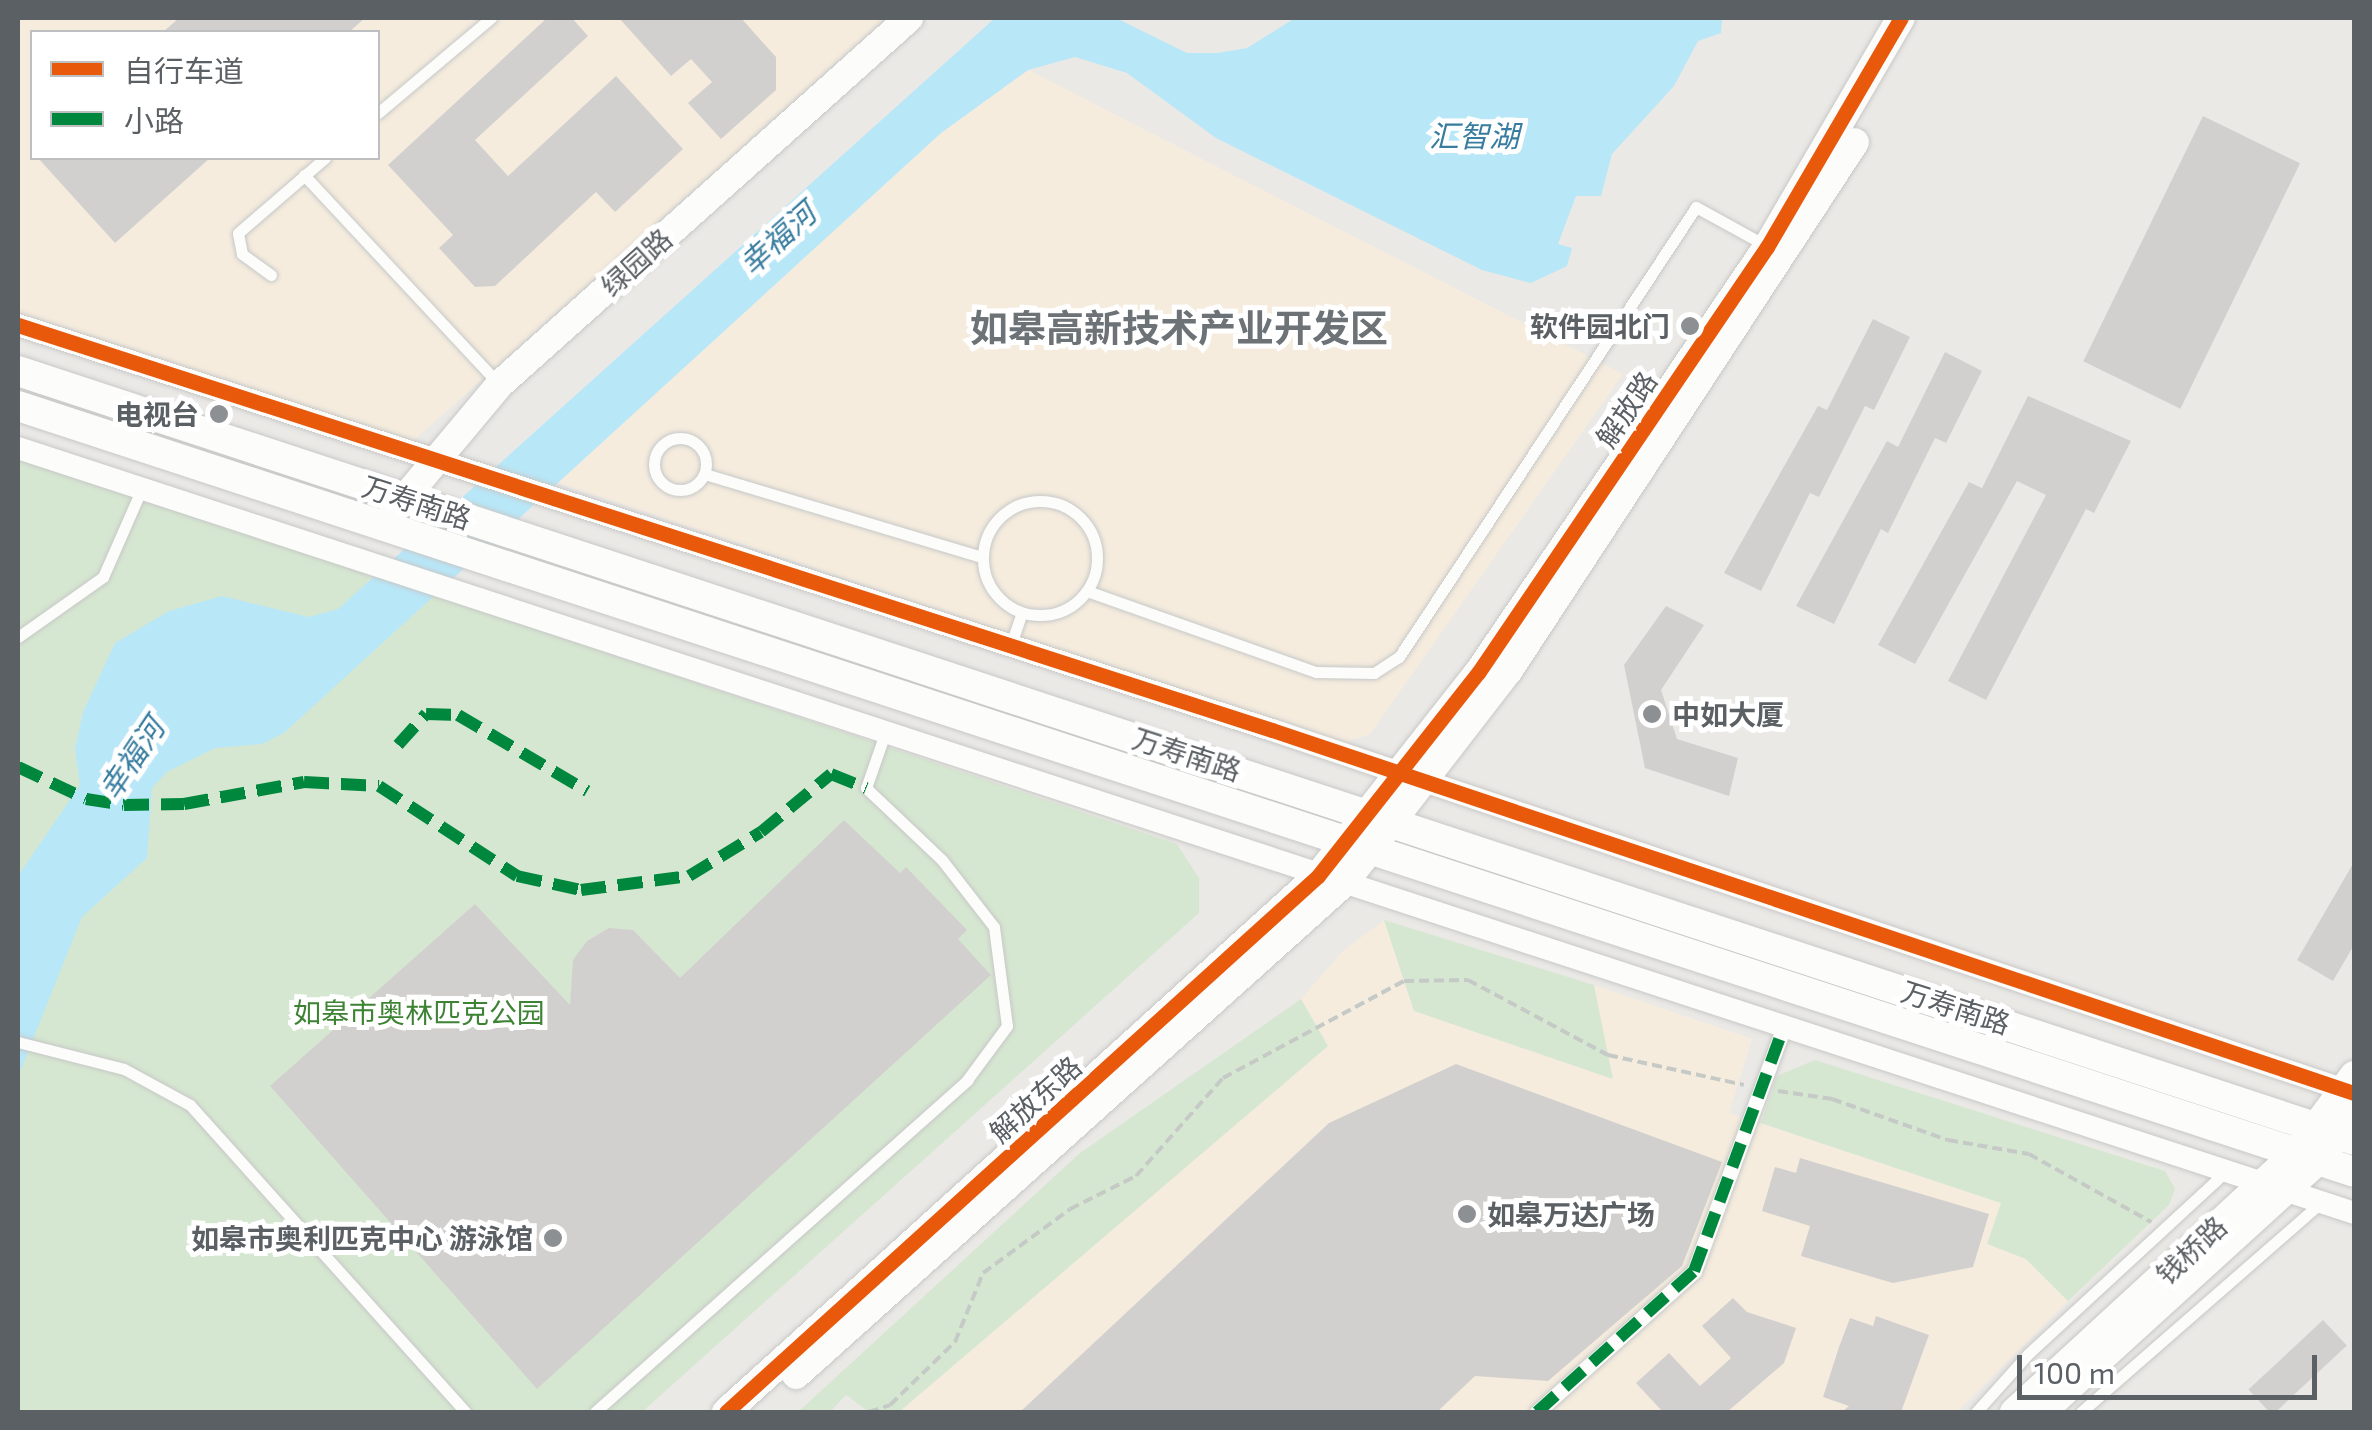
<!DOCTYPE html>
<meta charset="utf-8">
<style>
body{margin:0}
#map{position:relative;width:2372px;height:1430px;overflow:hidden;background:#ebe9e6;font-family:"Exo 2","Noto Sans SC",sans-serif}
div>[style]{position:absolute}
.commercial>*{inset:0;background:#f5ecde}
.green>*{inset:0;background:#d6e7d1}
.water>*{inset:0;background:#b8e7f8}
.building>*{inset:0;background:#d2d0ce;transform-origin:0 0}
.path>*{height:4px;margin-top:-2px;transform-origin:0;background:repeating-linear-gradient(90deg,#c5cac7 0 10px,transparent 0 15px)}
.roads{filter:drop-shadow(0 0 2px #c7c8c7) drop-shadow(0 0 2px #c7c8c7)}
.service>*{height:11px;margin:-5.5px;padding:0 5.5px;transform-origin:5.5px;border-radius:5.5px;background:#fcfcfb}
.service>.ring{margin:-5.5px;padding:0;box-sizing:content-box;background:none;border:11px solid #fcfcfb;border-radius:50%}
.pedestrian>*{height:15px;margin:-7.5px;padding:0 7.5px;transform-origin:7.5px;border-radius:7.5px;background:#fcfcfb}
.minor>*{height:22px;margin:-11px;padding:0 11px;transform-origin:11px;border-radius:11px;background:#fcfcfb}
.tertiary>*{height:28px;margin:-14px;padding:0 14px;transform-origin:14px;border-radius:14px;background:#fcfcfb}
.secondary>*{height:30px;margin:-15px;padding:0 15px;transform-origin:15px;border-radius:15px;background:#fcfcfb}
.quiet>*{height:12px;margin-top:-6px;transform-origin:0;background:repeating-linear-gradient(90deg,#00873e 0 25px,transparent 0 37px)}
.cycleway>*{height:15px;margin:-7.5px;padding:0 7.5px;transform-origin:7.5px;border-radius:7.5px;background:#e8590c}
.dots>*{width:28px;height:28px;translate:-50% -50%;box-sizing:border-box;border:5px solid #fff;border-radius:50%}
span{translate:-50% -50%;white-space:nowrap;text-align:center;line-height:1.15;-webkit-text-stroke:10px #fff;paint-order:stroke}
.street-label{font-size:28px;color:#5b6064}
.poi-label{font-size:28px;color:#5b6064;font-weight:700}
.right{translate:-100% -50%;text-align:right}
.left{translate:0 -50%;text-align:left}
.park-label{font-size:28px;color:#3d8333}
.water-label{font-size:30px;color:#387da0;font-style:italic}
.district-label{font-size:38px;color:#6c7276;font-weight:700}
.frame{position:absolute;inset:0;border:20px solid #5b6064;pointer-events:none}
.legend{position:absolute;left:30px;top:30px;width:350px;height:130px;box-sizing:border-box;background:#fff;border:2px solid #bdbfc1;margin:0;padding:12px 18px;list-style:none;font-size:30px;color:#5b6064}
.legend li{display:flex;align-items:center;gap:20px;height:50px}
.legend b{width:50px;border:2px solid #bdbfc1}
.scale{position:absolute;left:2017px;top:1355px;width:300px;height:45px;box-sizing:border-box;border:5px solid #5b6064;border-top:0;padding-left:12px;font-size:30px;line-height:35px;white-space:nowrap;color:#5b6064;-webkit-text-stroke:8px #fff;paint-order:stroke}
</style>
<div id="map">
<div class="commercial">
<div style="clip-path:polygon(evenodd,18px 18px,886px 18px,413px 441px,18px 314px,18px 18px,32px 32px,378px 32px,378px 158px,32px 158px,32px 32px)"></div>
<div style="clip-path:polygon(1028px 70px,1623px 374px,1370px 734px,1340px 743px,552px 481px,941px 133px)"></div>
<div style="clip-path:polygon(1384px 920px,1414px 1011px,1612px 1079px,1594px 985px,1752px 1039px,1729px 1113px,2001px 1203px,1988px 1244px,2026px 1259px,2068px 1301px,1957px 1412px,899px 1412px,1327px 1045px,1301px 999px,1343px 951px)"></div>
</div>
<div class="green">
<div style="clip-path:polygon(18px 455px,1177px 844px,1199px 878px,1199px 913px,642px 1412px,18px 1412px)"></div>
<div style="clip-path:polygon(1384px 920px,1594px 985px,1613px 1079px,1414px 1011px)"></div>
<div style="clip-path:polygon(1301px 999px,1328px 1046px,899px 1412px,869px 1412px,846px 1395px,830px 1412px,798px 1412px,1080px 1153px)"></div>
<div style="clip-path:polygon(1815px 1060px,2165px 1171px,2175px 1189px,2169px 1205px,2068px 1301px,2026px 1259px,1987px 1244px,2001px 1203px,1761px 1123px,1777px 1076px)"></div>
</div>
<div class="water">
<div style="clip-path:polygon(995px 18px,1116px 18px,1187px 53px,1217px 53px,1247px 48px,1295px 18px,1722px 18px,1721px 33px,1698px 41px,1674px 86px,1612px 154px,1601px 196px,1576px 196px,1558px 244px,1572px 248px,1567px 266px,1531px 283px,1482px 270px,1216px 138px,1127px 73px,1075px 57px,1028px 70px,941px 133px,284px 733px,262px 744px,215px 748px,167px 772px,152px 788px,147px 858px,82px 917px,18px 1077px,18px 876px,80px 785px,75px 749px,83px 712px,115px 643px,169px 611px,222px 596px,309px 617px,338px 609px)"></div>
</div>
<div class="building">
<div style="clip-path:polygon(179px 18px,365px 18px,349px 32px,163px 32px)"></div>
<div style="clip-path:polygon(547px 18px,572px 18px,588px 36px,475px 140px,508px 176px,616px 76px,683px 149px,615px 212px,596px 192px,495px 286px,475px 287px,439px 248px,453px 235px,388px 165px)"></div>
<div style="clip-path:polygon(619px 18px,741px 18px,776px 57px,776px 90px,721px 139px,688px 103px,712px 82px,691px 59px,671px 76px)"></div>
<div style="left:2203px;top:116px;width:108px;height:273px;rotate:26deg"></div>
<div style="clip-path:polygon(38px 158px,210px 158px,115px 243px)"></div>
<div style="clip-path:polygon(1873px 319px,1910px 337px,1874px 410px,1865px 406px,1819px 497px,1810px 493px,1761px 591px,1724px 573px,1818px 406px,1827px 410px)"></div>
<div style="clip-path:polygon(1945px 352px,1982px 371px,1946px 443px,1935px 438px,1888px 533px,1881px 529px,1834px 624px,1796px 606px,1887px 441px,1898px 447px)"></div>
<div style="clip-path:polygon(2028px 396px,2131px 441px,2094px 513px,2086px 509px,1986px 700px,1948px 681px,2046px 495px,2017px 481px,1915px 664px,1878px 645px,1969px 482px,1982px 488px)"></div>
<div style="clip-path:polygon(1666px 606px,1704px 625px,1661px 690px,1677px 739px,1738px 758px,1729px 796px,1645px 768px,1624px 665px)"></div>
<div style="clip-path:polygon(844px 820px,900px 873px,906px 867px,967px 930px,958px 939px,991px 975px,537px 1389px,270px 1086px,475px 904px,570px 1005px,573px 960px,587px 941px,609px 928px,633px 930px,680px 978px)"></div>
<div style="clip-path:polygon(2354px 862px,2354px 945px,2333px 981px,2297px 960px)"></div>
<div style="clip-path:polygon(1456px 1064px,1722px 1162px,1682px 1266px,1548px 1381px,1475px 1376px,1437px 1412px,1020px 1412px,1329px 1123px)"></div>
<div style="clip-path:polygon(1800px 1158px,1989px 1214px,1973px 1267px,1893px 1283px,1801px 1256px,1810px 1226px,1762px 1211px,1775px 1167px,1796px 1173px)"></div>
<div style="clip-path:polygon(1733px 1298px,1747px 1312px,1796px 1328px,1784px 1363px,1727px 1412px,1663px 1412px,1636px 1383px,1669px 1353px,1700px 1386px,1731px 1358px,1702px 1326px)"></div>
<div style="clip-path:polygon(1876px 1316px,1929px 1335px,1901px 1412px,1842px 1412px,1849px 1406px,1823px 1397px,1839px 1347px,1850px 1318px,1873px 1326px)"></div>
<div style="left:2323px;top:1320px;width:35px;height:102px;rotate:47deg"></div>
</div>
<div class="path">
<div style="left:1778px;top:1091px;width:55px;rotate:8.4deg"></div>
<div style="left:1832px;top:1099px;width:123px;rotate:19.5deg"></div>
<div style="left:1948px;top:1140px;width:82px;rotate:9.8deg"></div>
<div style="left:2029px;top:1154px;width:140px;rotate:29.1deg"></div>
<div style="left:869px;top:1412px;width:22px;rotate:-18deg"></div>
<div style="left:890px;top:1405px;width:91px;rotate:-44.1deg"></div>
<div style="left:955px;top:1342px;width:74px;rotate:-67.9deg"></div>
<div style="left:983px;top:1273px;width:108px;rotate:-36.3deg"></div>
<div style="left:1070px;top:1209px;width:74px;rotate:-26.6deg"></div>
<div style="left:1136px;top:1176px;width:131px;rotate:-48.4deg"></div>
<div style="left:1223px;top:1078px;width:205px;rotate:-28.2deg"></div>
<div style="left:1404px;top:981px;width:64px;rotate:-0.9deg"></div>
<div style="left:1468px;top:980px;width:159px;rotate:28.2deg"></div>
<div style="left:1608px;top:1055px;width:139px;rotate:12.4deg"></div>
</div>
<div class="roads">
<div class="service">
<div style="left:378px;top:113px;width:148px;rotate:-40.1deg"></div>
<div style="left:304px;top:175px;width:286px;rotate:47deg"></div>
<div style="left:271px;top:275px;width:36px;rotate:-144deg"></div>
<div style="left:242px;top:254px;width:21px;rotate:-101deg"></div>
<div style="left:238px;top:233px;width:115px;rotate:-40.8deg"></div>
<div class="ring" style="left:654px;top:438px;width:41px;height:41px"></div>
<div style="left:705px;top:474px;width:289px;rotate:16.7deg"></div>
<div class="ring" style="left:983px;top:501px;width:103px;height:103px"></div>
<div style="left:1087px;top:591px;width:243px;rotate:19.5deg"></div>
<div style="left:1316px;top:672px;width:58px;rotate:1deg"></div>
<div style="left:1374px;top:673px;width:30px;rotate:-33deg"></div>
<div style="left:1399px;top:657px;width:539px;rotate:-56.58deg"></div>
<div style="left:1696px;top:207px;width:79px;rotate:28.8deg"></div>
<div style="left:18px;top:637px;width:104px;rotate:-35.2deg"></div>
<div style="left:103px;top:577px;width:99px;rotate:-66.3deg"></div>
<div style="left:1010px;top:647px;width:36px;rotate:-71deg"></div>
<div style="left:18px;top:1042px;width:109px;rotate:14.3deg"></div>
<div style="left:124px;top:1069px;width:75px;rotate:28.6deg"></div>
<div style="left:190px;top:1105px;width:412px;rotate:48.1deg"></div>
<div style="left:595px;top:1412px;width:499px;rotate:-41.7deg"></div>
<div style="left:967px;top:1080px;width:67px;rotate:-53.5deg"></div>
<div style="left:1007px;top:1026px;width:100px;rotate:-97.5deg"></div>
<div style="left:994px;top:927px;width:85px;rotate:-127.8deg"></div>
<div style="left:942px;top:860px;width:105px;rotate:-136.5deg"></div>
<div style="left:866px;top:788px;width:58px;rotate:-70.9deg"></div>
<div style="left:1976px;top:1412px;width:78px;rotate:-48.1deg"></div>
<div style="left:2028px;top:1354px;width:267px;rotate:-42.7deg"></div>
<div style="left:2081px;top:1412px;width:318px;rotate:-41.1deg"></div>
</div>
<div class="pedestrian">
<div style="left:1537px;top:1412px;width:211px;rotate:-41.9deg"></div>
<div style="left:1694px;top:1271px;width:258px;rotate:-69.8deg"></div>
</div>
<div class="minor">
<div style="left:18px;top:325px;width:1318px;rotate:17.9deg"></div>
<div style="left:1272px;top:730px;width:1141px;rotate:18.55deg"></div>
<div style="left:18px;top:448px;width:2458px;rotate:18.13deg"></div>
</div>
<div class="tertiary">
<div style="left:393px;top:512px;width:167px;rotate:-50.1deg"></div>
<div style="left:500px;top:384px;width:549px;rotate:-41.82deg"></div>
<div style="left:796px;top:1375px;width:738px;rotate:-41.92deg"></div>
<div style="left:1345px;top:882px;width:268px;rotate:-52.3deg"></div>
<div style="left:1509px;top:670px;width:631px;rotate:-56.76deg"></div>
<div style="left:726px;top:1412px;width:799px;rotate:-42.16deg"></div>
<div style="left:1318px;top:876px;width:258px;rotate:-51.8deg"></div>
<div style="left:1478px;top:673px;width:515px;rotate:-55.85deg"></div>
<div style="left:1767px;top:247px;width:265px;rotate:-59.7deg"></div>
<div style="left:2014px;top:1412px;width:383px;rotate:-42.6deg"></div>
<div style="left:2296px;top:1153px;width:97px;rotate:-53.4deg"></div>
<div style="left:2042px;top:1412px;width:374px;rotate:-42.3deg"></div>
<div style="left:2319px;top:1160px;width:59px;rotate:-53.9deg"></div>
</div>
<div class="secondary">
<div style="left:18px;top:371px;width:2459px;rotate:18.22deg"></div>
<div style="left:18px;top:406px;width:2458px;rotate:18.15deg"></div>
</div>
</div>
<div class="quiet">
<div style="left:398px;top:745px;width:42px;rotate:-47.9deg"></div>
<div style="left:426px;top:714px;width:32px;rotate:2deg"></div>
<div style="left:458px;top:715px;width:150px;rotate:30.5deg"></div>
<div style="left:18px;top:767px;width:75px;rotate:25.2deg"></div>
<div style="left:86px;top:799px;width:38px;rotate:9deg"></div>
<div style="left:124px;top:805px;width:60px;rotate:-1deg"></div>
<div style="left:184px;top:804px;width:122px;rotate:-10.4deg"></div>
<div style="left:304px;top:782px;width:75px;rotate:3.1deg"></div>
<div style="left:379px;top:786px;width:165px;rotate:33.1deg"></div>
<div style="left:517px;top:876px;width:66px;rotate:12.3deg"></div>
<div style="left:581px;top:890px;width:109px;rotate:-7.4deg"></div>
<div style="left:689px;top:876px;width:84px;rotate:-31.4deg"></div>
<div style="left:761px;top:832px;width:91px;rotate:-39.6deg"></div>
<div style="left:831px;top:774px;width:38px;rotate:22deg"></div>
<div style="left:1537px;top:1412px;width:211px;rotate:-41.9deg"></div>
<div style="left:1694px;top:1271px;width:258px;rotate:-69.8deg"></div>
</div>
<div class="cycleway">
<div style="left:18px;top:325px;width:1318px;rotate:17.9deg"></div>
<div style="left:1272px;top:730px;width:1141px;rotate:18.55deg"></div>
<div style="left:726px;top:1412px;width:799px;rotate:-42.16deg"></div>
<div style="left:1318px;top:876px;width:258px;rotate:-51.8deg"></div>
<div style="left:1478px;top:673px;width:515px;rotate:-55.85deg"></div>
<div style="left:1767px;top:247px;width:265px;rotate:-59.7deg"></div>
</div>
<div class="dots">
<div style="left:1690px;top:326px;background:#8d9092"></div>
<div style="left:219px;top:414px;background:#8d9092"></div>
<div style="left:1652px;top:714px;background:#8d9092"></div>
<div style="left:1467px;top:1214px;background:#8d9092"></div>
<div style="left:553px;top:1238px;background:#8d9092"></div>
</div>
<div class="street-label">
<span style="left:636px;top:262px;rotate:-42deg">绿园路</span>
<span style="left:1626px;top:409px;rotate:-56deg">解放路</span>
<span style="left:417px;top:502px;rotate:18deg">万寿南路</span>
<span style="left:1187px;top:754px;rotate:18deg">万寿南路</span>
<span style="left:1956px;top:1007px;rotate:18deg">万寿南路</span>
<span style="left:1035px;top:1099px;rotate:-42deg">解放东路</span>
<span style="left:2191px;top:1250px;rotate:-43deg">钱桥路</span>
</div>
<div class="poi-label">
<span class="right" style="left:1670px;top:326px">软件园北门</span>
<span class="right" style="left:199px;top:414px">电视台</span>
<span class="left" style="left:1672px;top:714px">中如大厦</span>
<span class="left" style="left:1487px;top:1214px">如皋万达广场</span>
<span class="right" style="left:533px;top:1238px">如皋市奥利匹克中心 游泳馆</span>
</div>
<div class="park-label">
<span style="left:419px;top:1012px">如皋市奥林匹克公园</span>
</div>
<div class="water-label">
<span style="left:1474px;top:135px">汇智湖</span>
<span style="left:777px;top:238px;rotate:-42deg">幸福河</span>
<span style="left:131px;top:758px;rotate:-56deg">幸福河</span>
</div>
<div class="district-label">
<span style="left:1179px;top:328px">如皋高新技术产业开发区</span>
</div>
<div class="frame"></div>
<ul class="legend">
<li><b style="height:12px;background:#e8590c"></b>自行车道</li>
<li><b style="height:12px;background:#00873e"></b>小路</li>
</ul>
<div class="scale">100 m</div>
</div>
